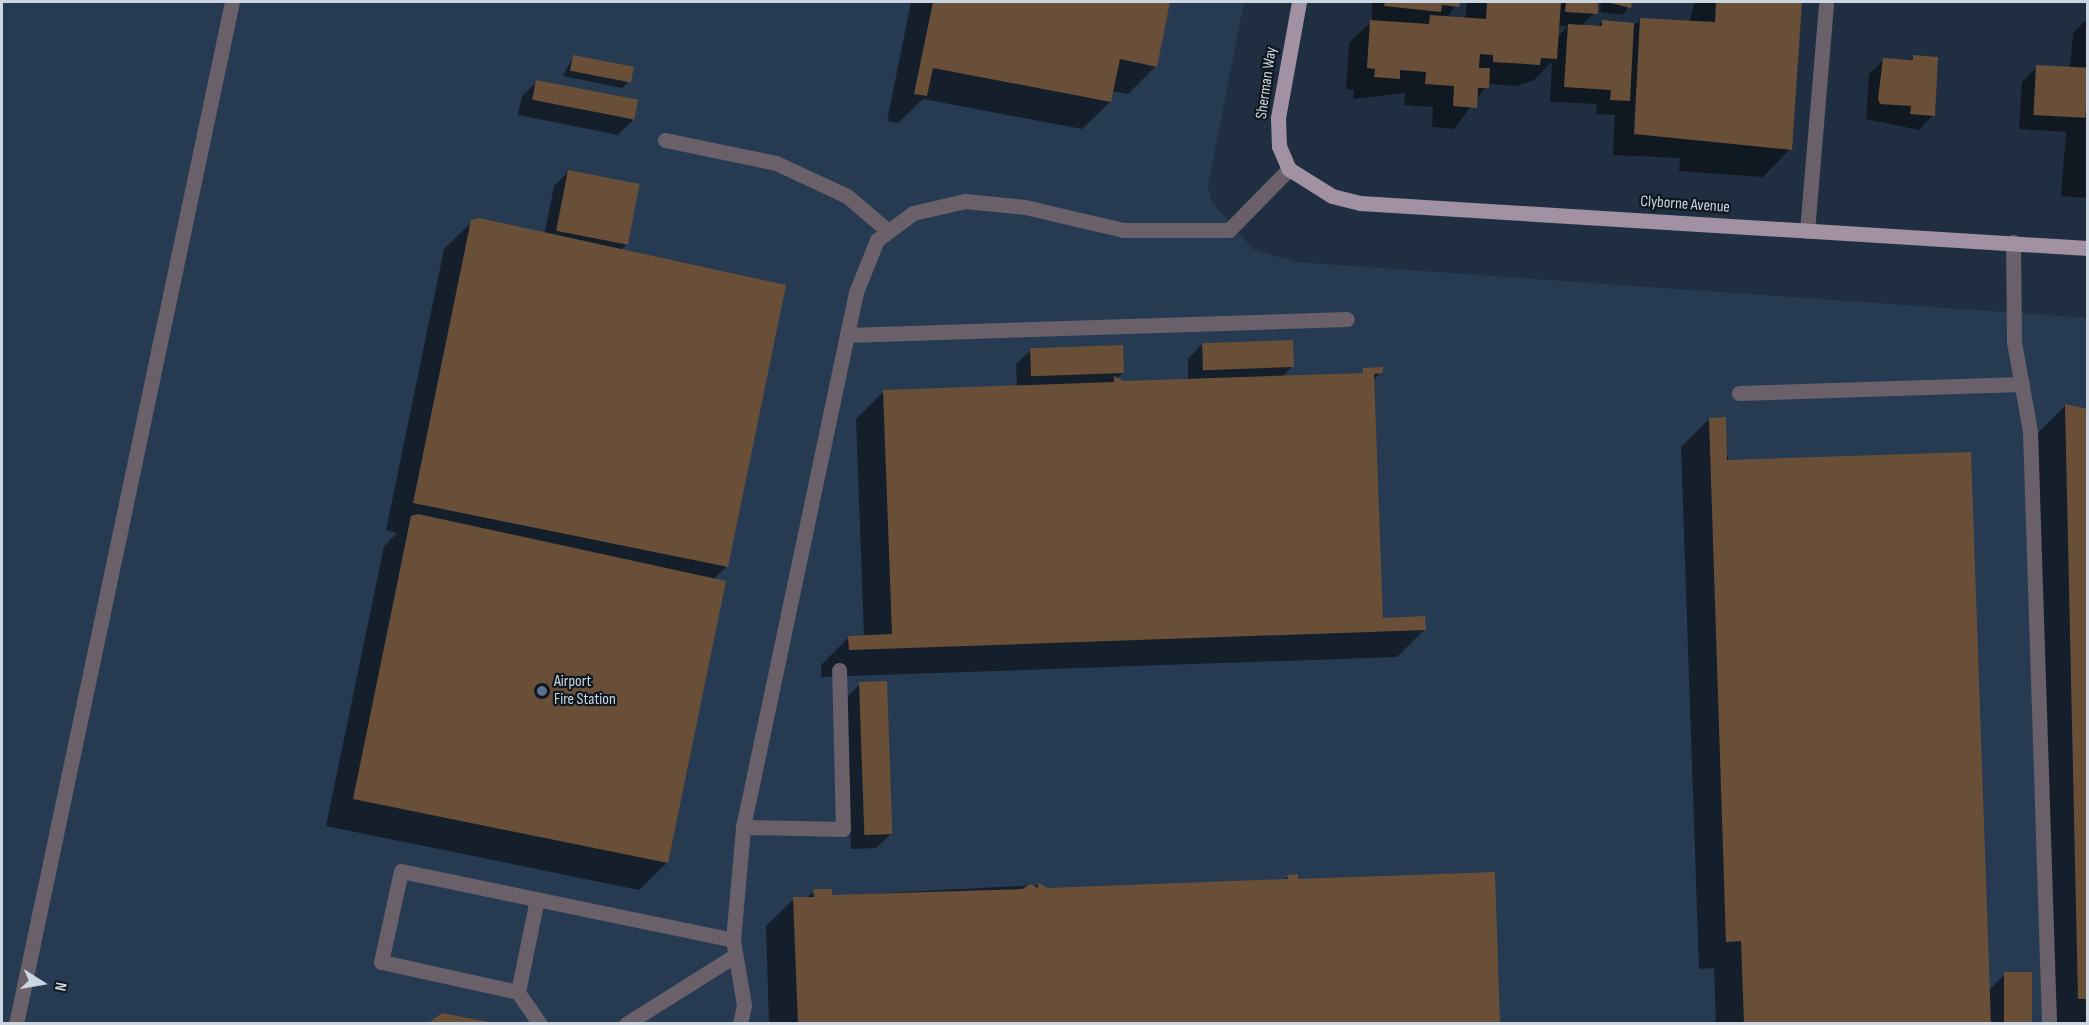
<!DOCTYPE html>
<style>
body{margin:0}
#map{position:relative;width:2089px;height:1025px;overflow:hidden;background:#1f2f41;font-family:"Sofia Sans Condensed",sans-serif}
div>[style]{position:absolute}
.built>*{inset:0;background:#263b51}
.shadow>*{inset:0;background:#0007}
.building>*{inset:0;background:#694f37;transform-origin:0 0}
.minor>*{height:15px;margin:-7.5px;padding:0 7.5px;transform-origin:7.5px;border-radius:7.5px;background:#696069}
.major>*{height:15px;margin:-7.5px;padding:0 7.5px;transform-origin:7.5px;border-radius:7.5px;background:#a291a3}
.dots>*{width:16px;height:16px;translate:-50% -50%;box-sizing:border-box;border:3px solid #0f171f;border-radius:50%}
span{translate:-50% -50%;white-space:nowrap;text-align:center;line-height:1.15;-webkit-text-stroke:4.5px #0f171f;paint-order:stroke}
.street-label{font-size:16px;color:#cbd6e1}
.poi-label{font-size:16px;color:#cbd6e1}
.left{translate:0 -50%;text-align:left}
.frame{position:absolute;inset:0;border:3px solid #cbd6e1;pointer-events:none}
.north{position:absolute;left:12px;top:953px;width:60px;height:60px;-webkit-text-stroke:4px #0f171f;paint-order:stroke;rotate:101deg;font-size:16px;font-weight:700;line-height:24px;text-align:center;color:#cbd6e1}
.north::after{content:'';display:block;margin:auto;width:21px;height:27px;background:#cbd6e1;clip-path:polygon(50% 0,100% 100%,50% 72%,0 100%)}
</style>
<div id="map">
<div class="built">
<div style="clip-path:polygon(2px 2px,1244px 2px,1208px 186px,1211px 201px,1253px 249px,1296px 262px,2087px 318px,2087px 1023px,2px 1024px)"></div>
</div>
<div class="shadow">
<div style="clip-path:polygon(911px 2px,1169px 2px,1156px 66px,1128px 94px,1112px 91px,1110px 102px,1082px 129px,923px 99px,898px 123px,887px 121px)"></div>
<div style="clip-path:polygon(evenodd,1372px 2px,1459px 2px,1446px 18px,1465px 19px,1467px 2px,1597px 2px,1596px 11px,1581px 26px,1597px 27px,1602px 22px,1632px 28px,1640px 20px,1689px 22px,1695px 2px,1800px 2px,1790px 149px,1763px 177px,1679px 171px,1680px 158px,1613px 155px,1615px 115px,1596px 114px,1597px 104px,1550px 102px,1552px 62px,1534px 80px,1517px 86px,1488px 84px,1454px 129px,1432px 127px,1433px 107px,1404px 105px,1405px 93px,1353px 99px,1354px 90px,1346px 89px,1349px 43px,1372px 21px,1372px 2px,1558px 26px,1568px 26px,1557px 37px,1558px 26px)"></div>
<div style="clip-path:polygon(1601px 2px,1631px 2px,1623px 15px,1600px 12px)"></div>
<div style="clip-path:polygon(2088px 18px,2088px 198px,2061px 196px,2066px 132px,2019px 129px,2022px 82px,2037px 67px,2070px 69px,2073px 33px)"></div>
<div style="clip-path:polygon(573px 57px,632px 69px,629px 81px,622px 88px,563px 76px)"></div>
<div style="clip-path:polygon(1937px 58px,1933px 115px,1919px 130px,1866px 119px,1869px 74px,1884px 60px)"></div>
<div style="clip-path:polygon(537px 82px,633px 120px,618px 135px,518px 115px,522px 96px)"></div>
<div style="clip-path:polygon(568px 172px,627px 244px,619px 252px,784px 286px,726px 567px,713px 580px,667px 863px,639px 890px,326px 826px,384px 546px,397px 533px,386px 530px,444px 249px,472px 222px,544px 236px,554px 186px)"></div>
<div style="clip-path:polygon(1202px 344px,1293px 366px,1282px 377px,1381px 372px,1373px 381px,1381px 620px,1424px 630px,1397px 657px,821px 677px,821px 665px,849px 637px,864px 637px,856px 419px,884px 391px,1017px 387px,1016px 364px,1031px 350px,1123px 373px,1116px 379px,1124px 383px,1188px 380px,1188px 359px)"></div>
<div style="clip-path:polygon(2065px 406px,2088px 411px,2088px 1024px,2051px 1024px,2038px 433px)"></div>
<div style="clip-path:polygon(1709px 419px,1988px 991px,2005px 974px,2032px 1024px,1716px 1024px,1714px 968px,1699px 969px,1681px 447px)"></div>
<div style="clip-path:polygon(860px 684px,891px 834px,876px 848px,851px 849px,845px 699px)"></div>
<div style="clip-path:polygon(1288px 876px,1499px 1024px,769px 1024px,766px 926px,794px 899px,807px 898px,814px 891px,831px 896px,1039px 885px,1048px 889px,1283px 881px)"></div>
</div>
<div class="building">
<div style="clip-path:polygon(933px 2px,1170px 2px,1157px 67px,1120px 59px,1111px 102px,933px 68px,927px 96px,914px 94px)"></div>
<div style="clip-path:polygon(1385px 2px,1460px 2px,1459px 7px,1442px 5px,1441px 12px,1384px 6px)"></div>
<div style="clip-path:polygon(1487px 2px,1561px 2px,1557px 59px,1541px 58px,1540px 65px,1493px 62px,1493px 55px,1480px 54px,1479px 68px,1490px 68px,1489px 88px,1478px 88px,1477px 108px,1453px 106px,1454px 86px,1425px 84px,1426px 72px,1400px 70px,1400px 79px,1374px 77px,1375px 69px,1367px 68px,1370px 20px,1429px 24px,1430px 15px,1486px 19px)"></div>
<div style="clip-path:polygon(1566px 2px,1598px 2px,1598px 14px,1565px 12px)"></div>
<div style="clip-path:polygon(1606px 2px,1632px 2px,1631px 8px)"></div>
<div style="clip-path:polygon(1716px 2px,1802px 2px,1792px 150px,1634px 134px,1640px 18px,1715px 22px)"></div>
<div style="clip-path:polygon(1602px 20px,1634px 23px,1630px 101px,1610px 100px,1611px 90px,1564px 87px,1568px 24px,1602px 26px)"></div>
<div style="left:573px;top:55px;width:62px;height:16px;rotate:11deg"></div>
<div style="clip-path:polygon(1913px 55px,1938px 57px,1935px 116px,1910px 114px,1911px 106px,1880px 104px,1878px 99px,1883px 58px,1913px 60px)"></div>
<div style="left:2036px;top:65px;width:52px;height:50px;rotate:3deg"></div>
<div style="left:536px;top:80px;width:104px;height:20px;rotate:11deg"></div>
<div style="left:568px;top:170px;width:73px;height:62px;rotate:11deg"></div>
<div style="clip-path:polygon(479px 218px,786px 285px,728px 567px,413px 503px,471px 220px)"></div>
<div style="left:1293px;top:340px;width:27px;height:91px;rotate:88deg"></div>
<div style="left:1123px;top:345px;width:28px;height:93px;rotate:88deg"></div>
<div style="clip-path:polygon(1383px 367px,1383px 373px,1374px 374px,1383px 618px,1425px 616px,1426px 630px,849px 650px,848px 636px,892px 634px,883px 390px,1114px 382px,1114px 376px,1124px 381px,1363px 373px,1363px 368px)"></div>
<div style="clip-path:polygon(2065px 404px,2088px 409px,2088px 999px,2078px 999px)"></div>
<div style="clip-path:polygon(1726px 417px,1727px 460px,1971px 452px,1991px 1024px,1744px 1024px,1741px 941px,1726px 942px,1709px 418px)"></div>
<div style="clip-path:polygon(418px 514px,726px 581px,668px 863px,353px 799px,411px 516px)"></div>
<div style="left:887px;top:681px;width:153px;height:28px;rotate:88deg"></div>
<div style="clip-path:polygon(1495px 872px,1500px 1024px,798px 1024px,793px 897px,814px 897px,813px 889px,832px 889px,832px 895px,1022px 889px,1031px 884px,1038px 888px,1038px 883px,1048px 888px,1288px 879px,1287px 875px,1298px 874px,1298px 879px)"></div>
<div style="left:2004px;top:972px;width:28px;height:52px"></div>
<div style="clip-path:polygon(442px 1013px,489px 1022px,489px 1024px,427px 1024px)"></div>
</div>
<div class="minor">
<div style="left:665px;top:140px;width:113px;rotate:11.7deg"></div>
<div style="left:776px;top:163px;width:78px;rotate:24.9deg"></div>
<div style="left:847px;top:196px;width:52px;rotate:40.4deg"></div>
<div style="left:1807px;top:231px;width:227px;rotate:-85.2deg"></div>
<div style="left:2013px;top:242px;width:100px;rotate:89.4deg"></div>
<div style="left:2014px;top:342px;width:90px;rotate:79.8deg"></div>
<div style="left:2030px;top:431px;width:593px;rotate:88.16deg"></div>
<div style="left:847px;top:335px;width:500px;rotate:-1.83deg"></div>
<div style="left:1739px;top:393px;width:283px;rotate:-1.8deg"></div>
<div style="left:743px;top:827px;width:100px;rotate:1.1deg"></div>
<div style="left:843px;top:829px;width:159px;rotate:-91.4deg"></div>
<div style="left:518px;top:992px;width:95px;rotate:-78.5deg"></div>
<div style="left:16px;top:1024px;width:1045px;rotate:-78.07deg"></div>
<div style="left:540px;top:1024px;width:39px;rotate:-125deg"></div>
<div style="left:518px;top:992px;width:140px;rotate:-167.6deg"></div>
<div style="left:381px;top:962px;width:93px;rotate:-77.6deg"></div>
<div style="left:401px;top:871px;width:339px;rotate:11.7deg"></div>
<div style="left:626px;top:1024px;width:128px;rotate:-32.2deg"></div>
<div style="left:740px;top:1024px;width:19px;rotate:-78deg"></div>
<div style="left:744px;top:1005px;width:66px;rotate:-99.6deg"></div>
<div style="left:733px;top:940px;width:113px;rotate:-84.9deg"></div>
<div style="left:743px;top:827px;width:547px;rotate:-78.07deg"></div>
<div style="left:856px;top:292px;width:56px;rotate:-68deg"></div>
<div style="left:877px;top:240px;width:45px;rotate:-36.9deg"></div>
<div style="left:913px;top:213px;width:53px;rotate:-13deg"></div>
<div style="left:965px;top:201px;width:60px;rotate:5.7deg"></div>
<div style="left:1025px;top:207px;width:101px;rotate:13.2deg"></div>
<div style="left:1123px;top:230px;width:106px"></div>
<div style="left:1229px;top:230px;width:86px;rotate:-45.5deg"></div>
</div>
<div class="major">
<div style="left:1299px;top:2px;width:118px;rotate:100.3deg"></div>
<div style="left:1278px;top:118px;width:28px;rotate:88deg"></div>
<div style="left:1279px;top:146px;width:25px;rotate:67deg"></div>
<div style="left:1289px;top:169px;width:51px;rotate:32.1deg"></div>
<div style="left:1332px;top:196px;width:29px;rotate:14deg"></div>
<div style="left:1360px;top:203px;width:729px;rotate:3.54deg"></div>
</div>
<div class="dots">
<div style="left:542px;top:691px;background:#5c6f8a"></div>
</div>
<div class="street-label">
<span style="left:1267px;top:83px;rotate:-82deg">Sherman Way</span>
<span style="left:1685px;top:205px;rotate:4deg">Clyborne Avenue</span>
</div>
<div class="poi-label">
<span class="left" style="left:554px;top:691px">Airport<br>Fire Station</span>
</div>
<div class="frame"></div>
<div class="north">N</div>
</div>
